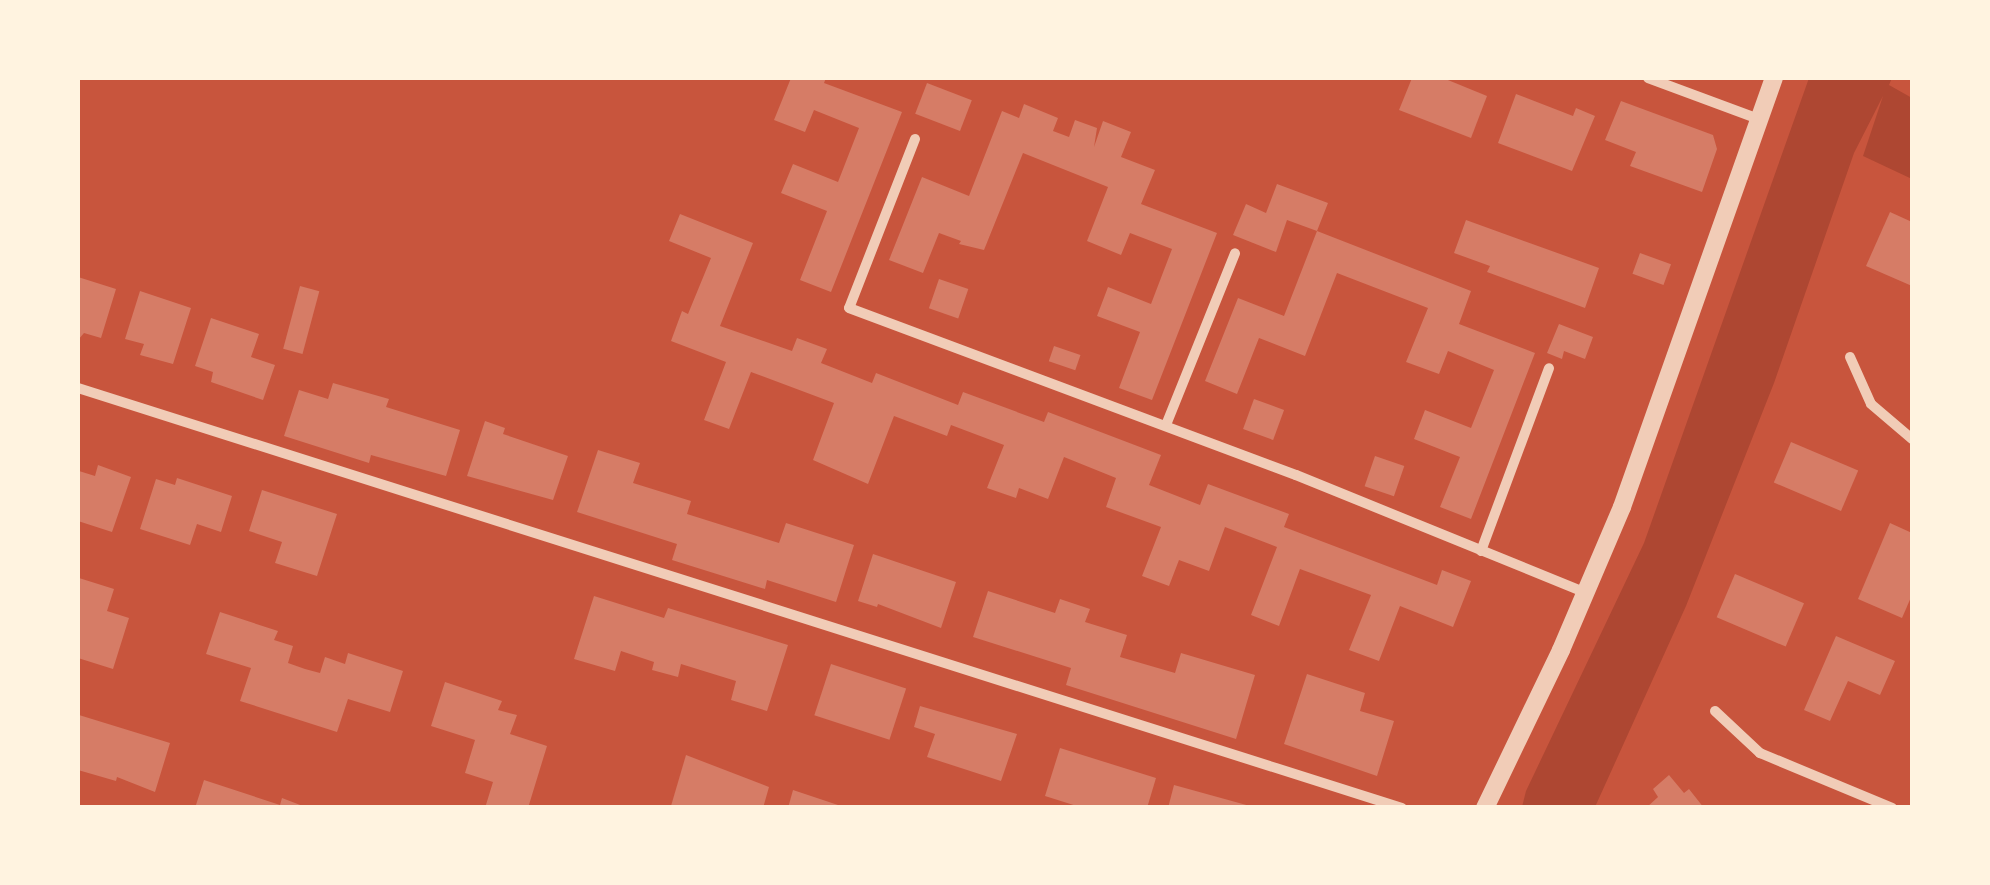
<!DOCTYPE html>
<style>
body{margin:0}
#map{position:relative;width:1990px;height:885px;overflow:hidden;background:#c8553d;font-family:"Golos Text",sans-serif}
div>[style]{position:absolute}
.green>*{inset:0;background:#ae4732}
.building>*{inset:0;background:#d67c66;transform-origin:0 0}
.minor>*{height:10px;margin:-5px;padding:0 5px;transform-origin:5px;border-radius:5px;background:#f1ccb7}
.tertiary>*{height:18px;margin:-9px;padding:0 9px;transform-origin:9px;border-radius:9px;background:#f1ccb7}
span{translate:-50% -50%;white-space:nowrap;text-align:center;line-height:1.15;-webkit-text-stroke:9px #fff3e0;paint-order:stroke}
.frame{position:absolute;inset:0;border:80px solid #fff3e0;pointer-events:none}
</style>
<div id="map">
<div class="green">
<div style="clip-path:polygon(1809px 78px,1892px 78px,1889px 85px,1912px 98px,1912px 179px,1863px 156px,1883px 96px,1854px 153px,1774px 383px,1686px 606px,1595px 807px,1522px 807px,1526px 791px,1644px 543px)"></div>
</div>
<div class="building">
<div style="clip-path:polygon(791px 78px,826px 78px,824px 83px,902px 112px,831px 292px,800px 280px,827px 211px,781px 193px,793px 164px,838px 182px,859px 128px,814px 110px,805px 132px,774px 120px)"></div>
<div style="clip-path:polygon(1412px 78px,1443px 78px,1487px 96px,1471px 138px,1399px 110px)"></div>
<div style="left:927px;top:83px;width:48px;height:33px;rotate:21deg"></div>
<div style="clip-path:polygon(1516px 94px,1573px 116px,1576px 108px,1595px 116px,1572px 171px,1498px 143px)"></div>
<div style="clip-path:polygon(1621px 101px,1713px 135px,1717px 149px,1702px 192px,1630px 166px,1636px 152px,1605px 140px)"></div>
<div style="clip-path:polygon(1024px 104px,1058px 118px,1053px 131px,1069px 137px,1075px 120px,1097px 128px,1094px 147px,1103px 121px,1131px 132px,1121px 157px,1155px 170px,1141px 204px,1217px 233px,1152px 400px,1119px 388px,1140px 332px,1097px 316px,1108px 287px,1151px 304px,1172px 249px,1130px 233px,1121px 255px,1087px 241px,1108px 187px,1023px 153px,984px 250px,959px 244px,961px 241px,939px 233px,923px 273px,889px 260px,922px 177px,969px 196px,1002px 111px,1019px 118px)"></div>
<div style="clip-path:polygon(1277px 184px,1328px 203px,1317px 231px,1287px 220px,1276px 252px,1233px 235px,1246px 204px,1266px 213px)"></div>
<div style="clip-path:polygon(1890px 212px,1912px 222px,1912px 286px,1866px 266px)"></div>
<div style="clip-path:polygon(680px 214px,753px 243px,720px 326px,792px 351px,797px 338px,827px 349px,821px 363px,872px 383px,876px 373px,958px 405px,963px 392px,1044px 422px,1048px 412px,1161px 455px,1149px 485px,1200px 505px,1208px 484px,1289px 514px,1284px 527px,1437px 585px,1442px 570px,1471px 581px,1453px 627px,1400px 606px,1379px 661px,1349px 650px,1371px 595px,1300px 569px,1279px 626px,1251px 615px,1277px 547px,1225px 527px,1209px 571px,1179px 560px,1169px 586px,1142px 576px,1161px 527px,1106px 507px,1116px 478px,1064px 457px,1048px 499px,1019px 488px,1016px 498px,987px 488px,1004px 445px,951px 425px,947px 436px,894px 416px,868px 484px,813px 460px,834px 403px,751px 372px,729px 429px,704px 420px,726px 362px,671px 341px,682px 311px,688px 314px,711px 258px,669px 241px)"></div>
<div style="clip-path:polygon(1466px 220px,1599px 268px,1585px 308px,1487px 272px,1490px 266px,1454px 253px)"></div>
<div style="clip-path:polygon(1317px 231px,1471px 291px,1459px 324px,1535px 353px,1471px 519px,1440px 507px,1460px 457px,1414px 439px,1425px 410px,1471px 428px,1494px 370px,1448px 351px,1439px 374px,1406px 362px,1428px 308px,1337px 273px,1305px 356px,1259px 338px,1237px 394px,1205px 381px,1238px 298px,1284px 316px)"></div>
<div style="left:1640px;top:253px;width:33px;height:22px;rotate:20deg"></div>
<div style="clip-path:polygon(78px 277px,116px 289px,101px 338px,84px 333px,78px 340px)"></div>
<div style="left:939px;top:279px;width:31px;height:31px;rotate:19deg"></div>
<div style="left:300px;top:286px;width:20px;height:65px;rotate:15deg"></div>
<div style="clip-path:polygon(140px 291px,191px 308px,173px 364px,140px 355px,144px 344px,125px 339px)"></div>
<div style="clip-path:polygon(211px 318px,259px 334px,251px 357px,275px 365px,263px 400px,211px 382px,213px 372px,195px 366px)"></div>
<div style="clip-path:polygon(1559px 324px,1593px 337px,1585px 359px,1564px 351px,1562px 359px,1547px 353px)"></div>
<div style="left:1054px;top:346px;width:28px;height:16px;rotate:19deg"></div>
<div style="clip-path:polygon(333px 383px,389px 399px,386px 407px,460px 430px,446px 476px,371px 455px,369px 463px,284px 436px,299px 390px,328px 399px)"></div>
<div style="left:1254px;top:399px;width:32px;height:32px;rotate:20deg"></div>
<div style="clip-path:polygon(485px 421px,505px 428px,503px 434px,568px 456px,553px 500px,467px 476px)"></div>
<div style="left:1791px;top:442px;width:73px;height:44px;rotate:23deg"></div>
<div style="clip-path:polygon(598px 450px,640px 463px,633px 483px,691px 501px,687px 514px,779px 543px,786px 523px,854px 545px,836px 602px,767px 580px,765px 589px,672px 560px,677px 544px,577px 512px)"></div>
<div style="left:1375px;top:456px;width:31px;height:32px;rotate:19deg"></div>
<div style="clip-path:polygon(98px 465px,131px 477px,112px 532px,78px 521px,79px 471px,95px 476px)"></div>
<div style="clip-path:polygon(177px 478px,232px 496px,221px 532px,197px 524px,190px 545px,140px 529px,156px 479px,175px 485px)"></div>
<div style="clip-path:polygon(262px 490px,337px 514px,317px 576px,275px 563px,282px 542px,249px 531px)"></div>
<div style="clip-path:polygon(1890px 523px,1912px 533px,1912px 595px,1902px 618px,1858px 599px)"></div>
<div style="clip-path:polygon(873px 554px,956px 582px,941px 628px,878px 604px,877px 607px,858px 601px)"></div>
<div style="left:1735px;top:574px;width:75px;height:47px;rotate:23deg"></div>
<div style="clip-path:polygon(79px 578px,114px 589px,107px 611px,129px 618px,113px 669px,78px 658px)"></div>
<div style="clip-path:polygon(988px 591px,1055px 613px,1060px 599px,1090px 609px,1085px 622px,1127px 635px,1120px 657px,1175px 673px,1181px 653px,1255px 675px,1236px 739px,1066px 685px,1071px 668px,973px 637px)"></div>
<div style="clip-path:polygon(594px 596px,664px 618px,668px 608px,788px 645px,767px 711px,731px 700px,736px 681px,681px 664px,678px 677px,652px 670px,654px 662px,621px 651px,615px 671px,574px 659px)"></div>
<div style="clip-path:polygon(220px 612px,278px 631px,274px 640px,293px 646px,288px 663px,305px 669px,320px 673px,325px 657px,345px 664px,348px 653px,403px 671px,390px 712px,348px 699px,337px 732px,240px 701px,251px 668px,206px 654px)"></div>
<div style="clip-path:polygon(1836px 636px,1895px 661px,1880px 695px,1848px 681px,1830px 721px,1804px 710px)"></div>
<div style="left:831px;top:664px;width:79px;height:54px;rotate:18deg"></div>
<div style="clip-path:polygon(1307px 674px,1365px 693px,1360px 711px,1394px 721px,1377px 776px,1284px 744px)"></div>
<div style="clip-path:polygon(445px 682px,502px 701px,498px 710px,517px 715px,510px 734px,547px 746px,528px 808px,485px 808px,493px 782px,465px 773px,475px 740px,431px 726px)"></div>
<div style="clip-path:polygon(920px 706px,1017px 734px,1001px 781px,927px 757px,935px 734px,914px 727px)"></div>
<div style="clip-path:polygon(79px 715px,170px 743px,155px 792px,117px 777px,116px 781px,78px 770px)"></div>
<div style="clip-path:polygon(1060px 748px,1156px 778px,1147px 808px,1083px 808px,1045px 796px)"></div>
<div style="clip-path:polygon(686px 755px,769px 787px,763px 808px,671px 806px)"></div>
<div style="clip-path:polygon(1669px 775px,1684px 793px,1689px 789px,1704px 808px,1646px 808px,1658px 797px,1653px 789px)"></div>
<div style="clip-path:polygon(204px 780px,280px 805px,282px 798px,308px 808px,195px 808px)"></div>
<div style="clip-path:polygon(1174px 785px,1250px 806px,1250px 808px,1168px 808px)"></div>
<div style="clip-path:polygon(793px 790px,844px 807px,844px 808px,788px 808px)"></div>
</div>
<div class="minor">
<div style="left:1648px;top:78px;width:118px;rotate:20.3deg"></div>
<div style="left:915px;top:139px;width:181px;rotate:111.3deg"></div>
<div style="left:849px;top:308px;width:477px;rotate:20.5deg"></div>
<div style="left:1296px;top:475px;width:313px;rotate:22.1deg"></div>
<div style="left:1850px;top:357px;width:51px;rotate:65.9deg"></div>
<div style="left:1871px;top:404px;width:54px;rotate:40.5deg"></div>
<div style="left:78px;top:388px;width:1389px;rotate:17.6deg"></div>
<div style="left:1166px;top:425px;width:185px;rotate:-68.1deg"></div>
<div style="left:1481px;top:551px;width:195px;rotate:-69.6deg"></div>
<div style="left:1715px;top:711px;width:62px;rotate:43deg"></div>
<div style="left:1760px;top:753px;width:143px;rotate:22.6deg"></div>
</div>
<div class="tertiary">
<div style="left:1485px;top:808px;width:175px;rotate:-64.3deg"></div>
<div style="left:1561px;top:650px;width:155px;rotate:-66.9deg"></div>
<div style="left:1622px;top:507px;width:455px;rotate:-70.5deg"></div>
</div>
<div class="frame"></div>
</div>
